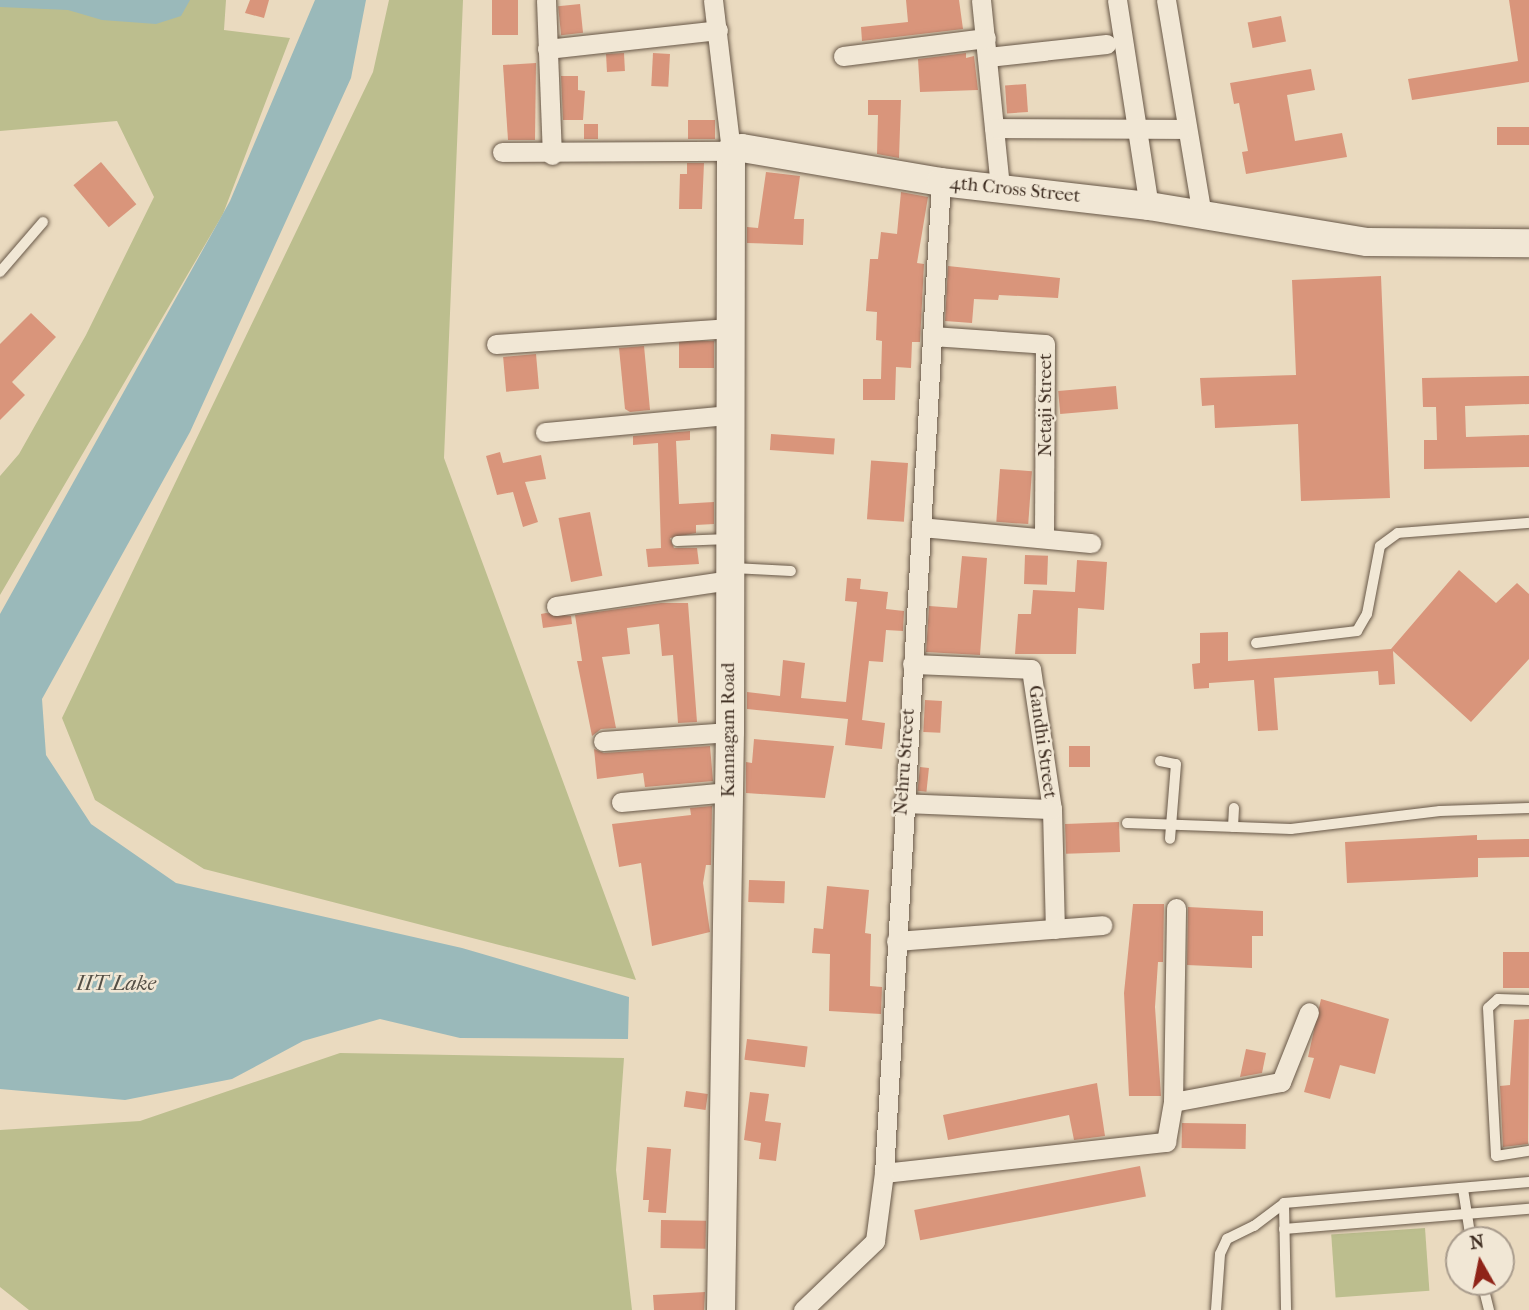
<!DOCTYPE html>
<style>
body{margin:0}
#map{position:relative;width:1529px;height:1310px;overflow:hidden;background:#eadabf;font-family:"IM FELL French Canon",serif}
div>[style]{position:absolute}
.green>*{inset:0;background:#bcbe8e;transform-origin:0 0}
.water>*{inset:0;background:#9ab9ba}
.building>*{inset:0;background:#d9957b;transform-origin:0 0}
.roads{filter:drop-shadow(0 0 2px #685848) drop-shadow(0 0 2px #685848)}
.lane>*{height:10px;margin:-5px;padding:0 5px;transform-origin:5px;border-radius:5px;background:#f1e7d5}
.street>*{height:19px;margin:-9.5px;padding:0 9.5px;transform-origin:9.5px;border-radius:9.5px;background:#f1e7d5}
.secondary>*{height:28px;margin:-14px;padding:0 14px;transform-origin:14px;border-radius:14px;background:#f1e7d5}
span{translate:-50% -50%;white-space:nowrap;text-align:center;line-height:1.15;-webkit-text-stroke:5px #f1e7d5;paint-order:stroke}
.street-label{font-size:19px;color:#3d2c20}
.water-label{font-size:21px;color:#544f46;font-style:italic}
.north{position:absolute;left:1445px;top:1226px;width:70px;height:70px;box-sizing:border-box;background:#f1e7d5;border:2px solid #a99c8d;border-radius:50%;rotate:351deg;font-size:19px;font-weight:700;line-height:28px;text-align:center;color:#3d2c20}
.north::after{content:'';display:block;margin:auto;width:24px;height:32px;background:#8f2418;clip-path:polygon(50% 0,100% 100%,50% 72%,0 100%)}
</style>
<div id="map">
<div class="green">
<div style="clip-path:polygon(0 0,226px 0,224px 30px,290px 38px,223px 214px,0 595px,0 476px,19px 454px,86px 335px,154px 197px,117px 121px,0 131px)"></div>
<div style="clip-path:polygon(389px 0,463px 0,444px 458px,636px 980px,204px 869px,95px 800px,62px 718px,373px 72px)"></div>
<div style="clip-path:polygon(340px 1053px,624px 1058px,616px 1170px,632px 1310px,29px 1310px,0 1287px,0 1130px,140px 1121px)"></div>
<div style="left:1425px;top:1228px;width:63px;height:94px;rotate:86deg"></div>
</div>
<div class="water">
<div style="clip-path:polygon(0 0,190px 0,181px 16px,156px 24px,102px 20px,68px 10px,0 7px)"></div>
<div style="clip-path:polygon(315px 0,366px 0,351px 78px,190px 432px,42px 699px,46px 755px,91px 824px,176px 883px,462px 948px,629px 997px,628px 1039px,460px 1038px,380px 1019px,303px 1041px,232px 1079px,125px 1100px,0 1089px,0 614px,230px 201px)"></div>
</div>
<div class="building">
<div style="clip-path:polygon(250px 0,269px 0,264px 18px,245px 13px)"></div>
<div style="left:492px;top:0;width:26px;height:35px"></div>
<div style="clip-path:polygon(906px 0,959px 0,963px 29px,862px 41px,861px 27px,908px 22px)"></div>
<div style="clip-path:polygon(1509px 0,1529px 0,1529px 82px,1412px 100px,1408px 79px,1518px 61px)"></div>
<div style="left:580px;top:4px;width:29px;height:22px;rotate:84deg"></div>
<div style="left:1281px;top:16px;width:26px;height:34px;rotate:79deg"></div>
<div style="left:624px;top:53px;width:18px;height:18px;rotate:87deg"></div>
<div style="left:653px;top:53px;width:17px;height:33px;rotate:3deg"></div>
<div style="clip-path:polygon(966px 53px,966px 58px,974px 56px,978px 90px,920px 92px,918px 59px)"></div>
<div style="clip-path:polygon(536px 63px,535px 140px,508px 140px,503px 65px)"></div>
<div style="clip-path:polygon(1311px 69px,1315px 90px,1287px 95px,1295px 141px,1342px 133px,1347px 157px,1246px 174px,1242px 152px,1248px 151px,1239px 103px,1234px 104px,1230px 83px)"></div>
<div style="clip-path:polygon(561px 76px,578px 76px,578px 90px,585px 91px,583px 120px,563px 120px)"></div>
<div style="left:1026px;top:84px;width:28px;height:21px;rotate:86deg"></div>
<div style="clip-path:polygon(868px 100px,901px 100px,899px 158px,877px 154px,878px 115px,868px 115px)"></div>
<div style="left:688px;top:120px;width:27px;height:19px"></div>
<div style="left:584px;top:124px;width:14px;height:15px"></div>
<div style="left:1529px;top:127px;width:18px;height:32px;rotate:90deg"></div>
<div style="left:101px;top:162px;width:55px;height:36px;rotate:50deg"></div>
<div style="clip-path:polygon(687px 163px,704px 163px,702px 209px,679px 209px,680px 174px,687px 174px)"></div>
<div style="clip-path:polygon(766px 172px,800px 176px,794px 219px,804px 219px,803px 245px,747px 243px,747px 227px,758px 228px)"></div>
<div style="clip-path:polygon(901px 192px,928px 197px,917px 263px,924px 264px,920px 342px,912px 342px,911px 368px,896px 367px,895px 400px,863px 400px,863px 379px,881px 379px,882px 341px,876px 340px,877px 312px,866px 311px,870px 259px,878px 259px,881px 232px,897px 234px)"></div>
<div style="clip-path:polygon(948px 266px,1060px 278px,1058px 298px,999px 295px,998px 300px,974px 299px,972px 323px,945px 321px)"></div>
<div style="clip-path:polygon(1381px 276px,1390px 498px,1301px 501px,1298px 424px,1215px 428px,1214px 405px,1202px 406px,1200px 378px,1296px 375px,1292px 280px)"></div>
<div style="clip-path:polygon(31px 313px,56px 337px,12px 382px,25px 395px,0 420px,0 344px)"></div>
<div style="left:714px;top:341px;width:27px;height:35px;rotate:90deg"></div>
<div style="clip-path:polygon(644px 346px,650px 410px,630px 412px,625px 409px,619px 348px)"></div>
<div style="left:536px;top:354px;width:35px;height:33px;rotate:85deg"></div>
<div style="clip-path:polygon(1529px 376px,1529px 404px,1465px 406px,1466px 437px,1529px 435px,1529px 467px,1424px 469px,1424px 440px,1437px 440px,1436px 407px,1423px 407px,1422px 378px)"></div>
<div style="left:1116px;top:386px;width:23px;height:58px;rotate:85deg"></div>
<div style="clip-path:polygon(690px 431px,690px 440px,676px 441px,679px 504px,714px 502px,714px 524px,696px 525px,696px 533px,670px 538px,674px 548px,697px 548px,699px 564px,648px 567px,646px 549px,661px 548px,658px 443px,633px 445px,633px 436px)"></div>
<div style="left:771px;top:434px;width:64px;height:16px;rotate:4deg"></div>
<div style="clip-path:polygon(500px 452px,503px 463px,541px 455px,546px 479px,525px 482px,538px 522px,523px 527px,513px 492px,497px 495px,486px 456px)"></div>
<div style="left:908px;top:463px;width:59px;height:37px;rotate:94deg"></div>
<div style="left:1000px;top:469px;width:32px;height:53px;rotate:4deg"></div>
<div style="left:590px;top:512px;width:65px;height:32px;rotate:79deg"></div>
<div style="left:1025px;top:555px;width:23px;height:29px;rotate:2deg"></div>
<div style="clip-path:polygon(962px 556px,987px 558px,980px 655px,926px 652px,929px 606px,957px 608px)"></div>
<div style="clip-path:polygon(1077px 560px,1107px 562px,1104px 610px,1078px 608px,1076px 654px,1015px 654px,1018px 614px,1031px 614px,1033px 590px,1075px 592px)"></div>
<div style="clip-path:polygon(1459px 570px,1496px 603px,1517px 583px,1529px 594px,1529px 659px,1471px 722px,1393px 651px,1395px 684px,1379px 685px,1378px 671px,1274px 678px,1278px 730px,1258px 731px,1254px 680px,1209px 683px,1209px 688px,1194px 689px,1192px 664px,1200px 663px,1200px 633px,1228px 632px,1228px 661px,1391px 649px)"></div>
<div style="clip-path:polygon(847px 578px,861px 579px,860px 589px,888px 592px,886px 609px,904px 611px,903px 631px,886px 630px,883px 662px,869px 661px,862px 720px,885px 723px,882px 749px,845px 745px,848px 719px,747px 709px,747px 692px,780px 696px,783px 660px,805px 663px,801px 698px,846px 702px,857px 602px,845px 601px)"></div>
<div style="clip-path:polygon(661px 603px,688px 603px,697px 722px,678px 723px,673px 655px,662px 656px,659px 624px,627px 628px,630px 654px,602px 657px,616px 728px,601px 729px,592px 736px,577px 661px,582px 661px,575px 615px)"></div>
<div style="clip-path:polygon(546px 613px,571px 616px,572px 624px,543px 628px,541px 614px)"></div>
<div style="left:925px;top:700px;width:17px;height:32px;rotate:3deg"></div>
<div style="clip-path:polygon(754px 739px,834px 746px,825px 798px,746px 793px,746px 762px,752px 763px)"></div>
<div style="clip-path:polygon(710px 746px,713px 781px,645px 787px,643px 773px,597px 779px,594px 749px,604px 753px)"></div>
<div style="left:1090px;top:746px;width:21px;height:21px;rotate:90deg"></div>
<div style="left:920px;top:767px;width:9px;height:24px;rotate:6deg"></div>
<div style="clip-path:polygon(712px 806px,711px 865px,706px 865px,703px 883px,710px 932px,652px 946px,641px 863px,619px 867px,612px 824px,691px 815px,690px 808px)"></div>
<div style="left:1119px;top:822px;width:30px;height:54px;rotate:88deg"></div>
<div style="clip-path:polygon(1477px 835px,1477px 840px,1529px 839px,1529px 857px,1478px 858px,1478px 877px,1347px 883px,1345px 842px)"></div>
<div style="left:749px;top:880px;width:36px;height:22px;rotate:2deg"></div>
<div style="clip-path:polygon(827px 886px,869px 890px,865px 933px,871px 934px,870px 986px,882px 987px,881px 1014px,829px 1011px,830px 954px,812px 953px,814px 928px,823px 929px)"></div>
<div style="clip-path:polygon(1133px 904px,1164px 904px,1163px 962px,1158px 962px,1155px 1007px,1161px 1096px,1129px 1096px,1124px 993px)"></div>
<div style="clip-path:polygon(1188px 907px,1263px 911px,1263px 936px,1252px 936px,1252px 968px,1187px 965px)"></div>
<div style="left:1503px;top:952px;width:26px;height:36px"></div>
<div style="clip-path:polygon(1321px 999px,1389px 1019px,1375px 1074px,1340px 1065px,1330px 1099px,1304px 1092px,1314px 1058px,1308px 1057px)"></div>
<div style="clip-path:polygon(1529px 1019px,1528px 1144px,1503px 1147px,1500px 1086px,1510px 1085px,1514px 1020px)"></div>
<div style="left:747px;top:1039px;width:61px;height:21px;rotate:7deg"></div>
<div style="clip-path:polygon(1246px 1049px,1266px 1053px,1262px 1073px,1240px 1077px)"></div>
<div style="clip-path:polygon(1097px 1083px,1105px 1136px,1074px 1140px,1069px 1115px,948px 1140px,943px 1115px)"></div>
<div style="left:686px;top:1091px;width:22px;height:16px;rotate:8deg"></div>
<div style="clip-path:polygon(750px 1092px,769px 1094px,765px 1121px,781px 1123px,776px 1161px,759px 1159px,761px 1143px,744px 1140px)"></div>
<div style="left:1182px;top:1123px;width:64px;height:25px;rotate:1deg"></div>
<div style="clip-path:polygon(647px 1147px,671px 1149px,666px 1213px,648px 1212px,649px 1200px,643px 1200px)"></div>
<div style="left:1140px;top:1166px;width:31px;height:230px;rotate:79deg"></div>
<div style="left:661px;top:1220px;width:45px;height:28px;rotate:1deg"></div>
<div style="clip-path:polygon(705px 1292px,704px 1310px,654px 1310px,653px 1295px)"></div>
</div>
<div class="roads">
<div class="lane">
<div style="left:0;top:272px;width:66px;rotate:-49.3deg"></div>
<div style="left:677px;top:541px;width:52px;rotate:-2.2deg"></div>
<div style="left:733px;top:568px;width:58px;rotate:3deg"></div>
<div style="left:1256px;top:643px;width:102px;rotate:-6.8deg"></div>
<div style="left:1357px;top:631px;width:20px;rotate:-60deg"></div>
<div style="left:1367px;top:614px;width:69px;rotate:-79.2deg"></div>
<div style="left:1380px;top:546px;width:22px;rotate:-36deg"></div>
<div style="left:1398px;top:533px;width:131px;rotate:-4.4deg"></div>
<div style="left:1160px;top:761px;width:16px;rotate:11deg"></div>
<div style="left:1176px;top:764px;width:75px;rotate:94.6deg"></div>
<div style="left:1127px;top:823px;width:164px;rotate:2.1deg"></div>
<div style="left:1291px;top:829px;width:150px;rotate:-6.9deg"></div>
<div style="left:1440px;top:811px;width:89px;rotate:-1.9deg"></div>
<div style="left:1233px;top:827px;width:19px;rotate:-87deg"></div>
<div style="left:1529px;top:1000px;width:31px;rotate:-178deg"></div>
<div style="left:1498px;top:999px;width:13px;rotate:138deg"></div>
<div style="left:1488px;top:1008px;width:148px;rotate:86.9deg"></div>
<div style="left:1496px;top:1156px;width:33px;rotate:-9deg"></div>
<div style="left:1463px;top:1189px;width:52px;rotate:81.1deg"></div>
<div style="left:1284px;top:1203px;width:107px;rotate:88.9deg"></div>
<div style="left:1284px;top:1229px;width:246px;rotate:-4.7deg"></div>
<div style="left:1482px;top:1282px;width:29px;rotate:76deg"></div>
<div style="left:1216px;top:1310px;width:56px;rotate:-85.9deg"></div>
<div style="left:1220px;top:1254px;width:17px;rotate:-65deg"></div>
<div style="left:1227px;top:1239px;width:30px;rotate:-26deg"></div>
<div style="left:1254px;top:1226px;width:38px;rotate:-37deg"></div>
<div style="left:1284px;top:1203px;width:246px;rotate:-4.9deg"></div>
</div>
<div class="street">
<div style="left:546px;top:0;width:155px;rotate:87.8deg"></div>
<div style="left:981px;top:0;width:188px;rotate:84.2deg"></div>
<div style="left:1117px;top:0;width:208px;rotate:81.2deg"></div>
<div style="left:1166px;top:0;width:219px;rotate:80.5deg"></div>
<div style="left:547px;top:49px;width:172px;rotate:-6.3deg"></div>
<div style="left:843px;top:56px;width:144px;rotate:-7.2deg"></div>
<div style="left:988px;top:57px;width:119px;rotate:-6.3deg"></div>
<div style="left:994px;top:128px;width:191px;rotate:0.3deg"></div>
<div style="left:502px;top:152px;width:229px;rotate:-0.3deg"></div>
<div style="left:731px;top:151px;width:152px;rotate:-96.8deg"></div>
<div style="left:932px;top:336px;width:113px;rotate:4deg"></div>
<div style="left:1045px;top:344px;width:194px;rotate:90.3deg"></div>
<div style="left:496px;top:344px;width:235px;rotate:-3.9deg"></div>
<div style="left:545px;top:432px;width:184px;rotate:-5.3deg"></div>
<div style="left:921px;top:527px;width:171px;rotate:5.4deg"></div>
<div style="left:556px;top:606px;width:175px;rotate:-8.5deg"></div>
<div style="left:912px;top:664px;width:119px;rotate:2.4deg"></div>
<div style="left:1031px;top:669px;width:142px;rotate:81.5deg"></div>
<div style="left:1052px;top:809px;width:120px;rotate:88.6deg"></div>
<div style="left:603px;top:741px;width:127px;rotate:-4.1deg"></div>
<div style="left:621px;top:802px;width:108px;rotate:-5.3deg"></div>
<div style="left:902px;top:803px;width:150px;rotate:2.3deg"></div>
<div style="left:896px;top:941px;width:207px;rotate:-4.4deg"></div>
<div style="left:1173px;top:1102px;width:110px;rotate:-10.5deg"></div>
<div style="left:1281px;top:1082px;width:75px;rotate:-68.2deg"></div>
<div style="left:884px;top:1173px;width:284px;rotate:-6.3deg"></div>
<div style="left:1166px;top:1142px;width:41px;rotate:-80.1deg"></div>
<div style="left:1173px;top:1102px;width:194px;rotate:-89.1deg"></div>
<div style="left:803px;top:1310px;width:100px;rotate:-43.8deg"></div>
<div style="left:875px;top:1241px;width:69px;rotate:-82.5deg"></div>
<div style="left:884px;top:1173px;width:993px;rotate:-86.71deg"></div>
</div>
<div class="secondary">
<div style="left:721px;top:1310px;width:578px;rotate:-89.11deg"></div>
<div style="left:730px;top:732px;width:581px;rotate:-89.9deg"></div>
<div style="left:731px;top:151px;width:11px;rotate:-15deg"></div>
<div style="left:742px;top:148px;width:202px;rotate:9.7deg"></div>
<div style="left:941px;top:182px;width:209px;rotate:6.6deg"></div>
<div style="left:1149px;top:206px;width:221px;rotate:9.4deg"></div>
<div style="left:1367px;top:242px;width:162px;rotate:0.4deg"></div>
</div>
</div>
<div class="street-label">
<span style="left:1015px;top:190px;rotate:6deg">4th Cross Street</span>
<span style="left:1046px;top:405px;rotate:-90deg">Netaji Street</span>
<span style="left:729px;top:730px;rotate:-90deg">Kannagam Road</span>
<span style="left:1042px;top:742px;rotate:82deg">Gandhi Street</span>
<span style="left:905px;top:762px;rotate:-86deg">Nehru Street</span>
</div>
<div class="water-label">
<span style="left:116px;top:983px">IIT Lake</span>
</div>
<div class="north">N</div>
</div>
